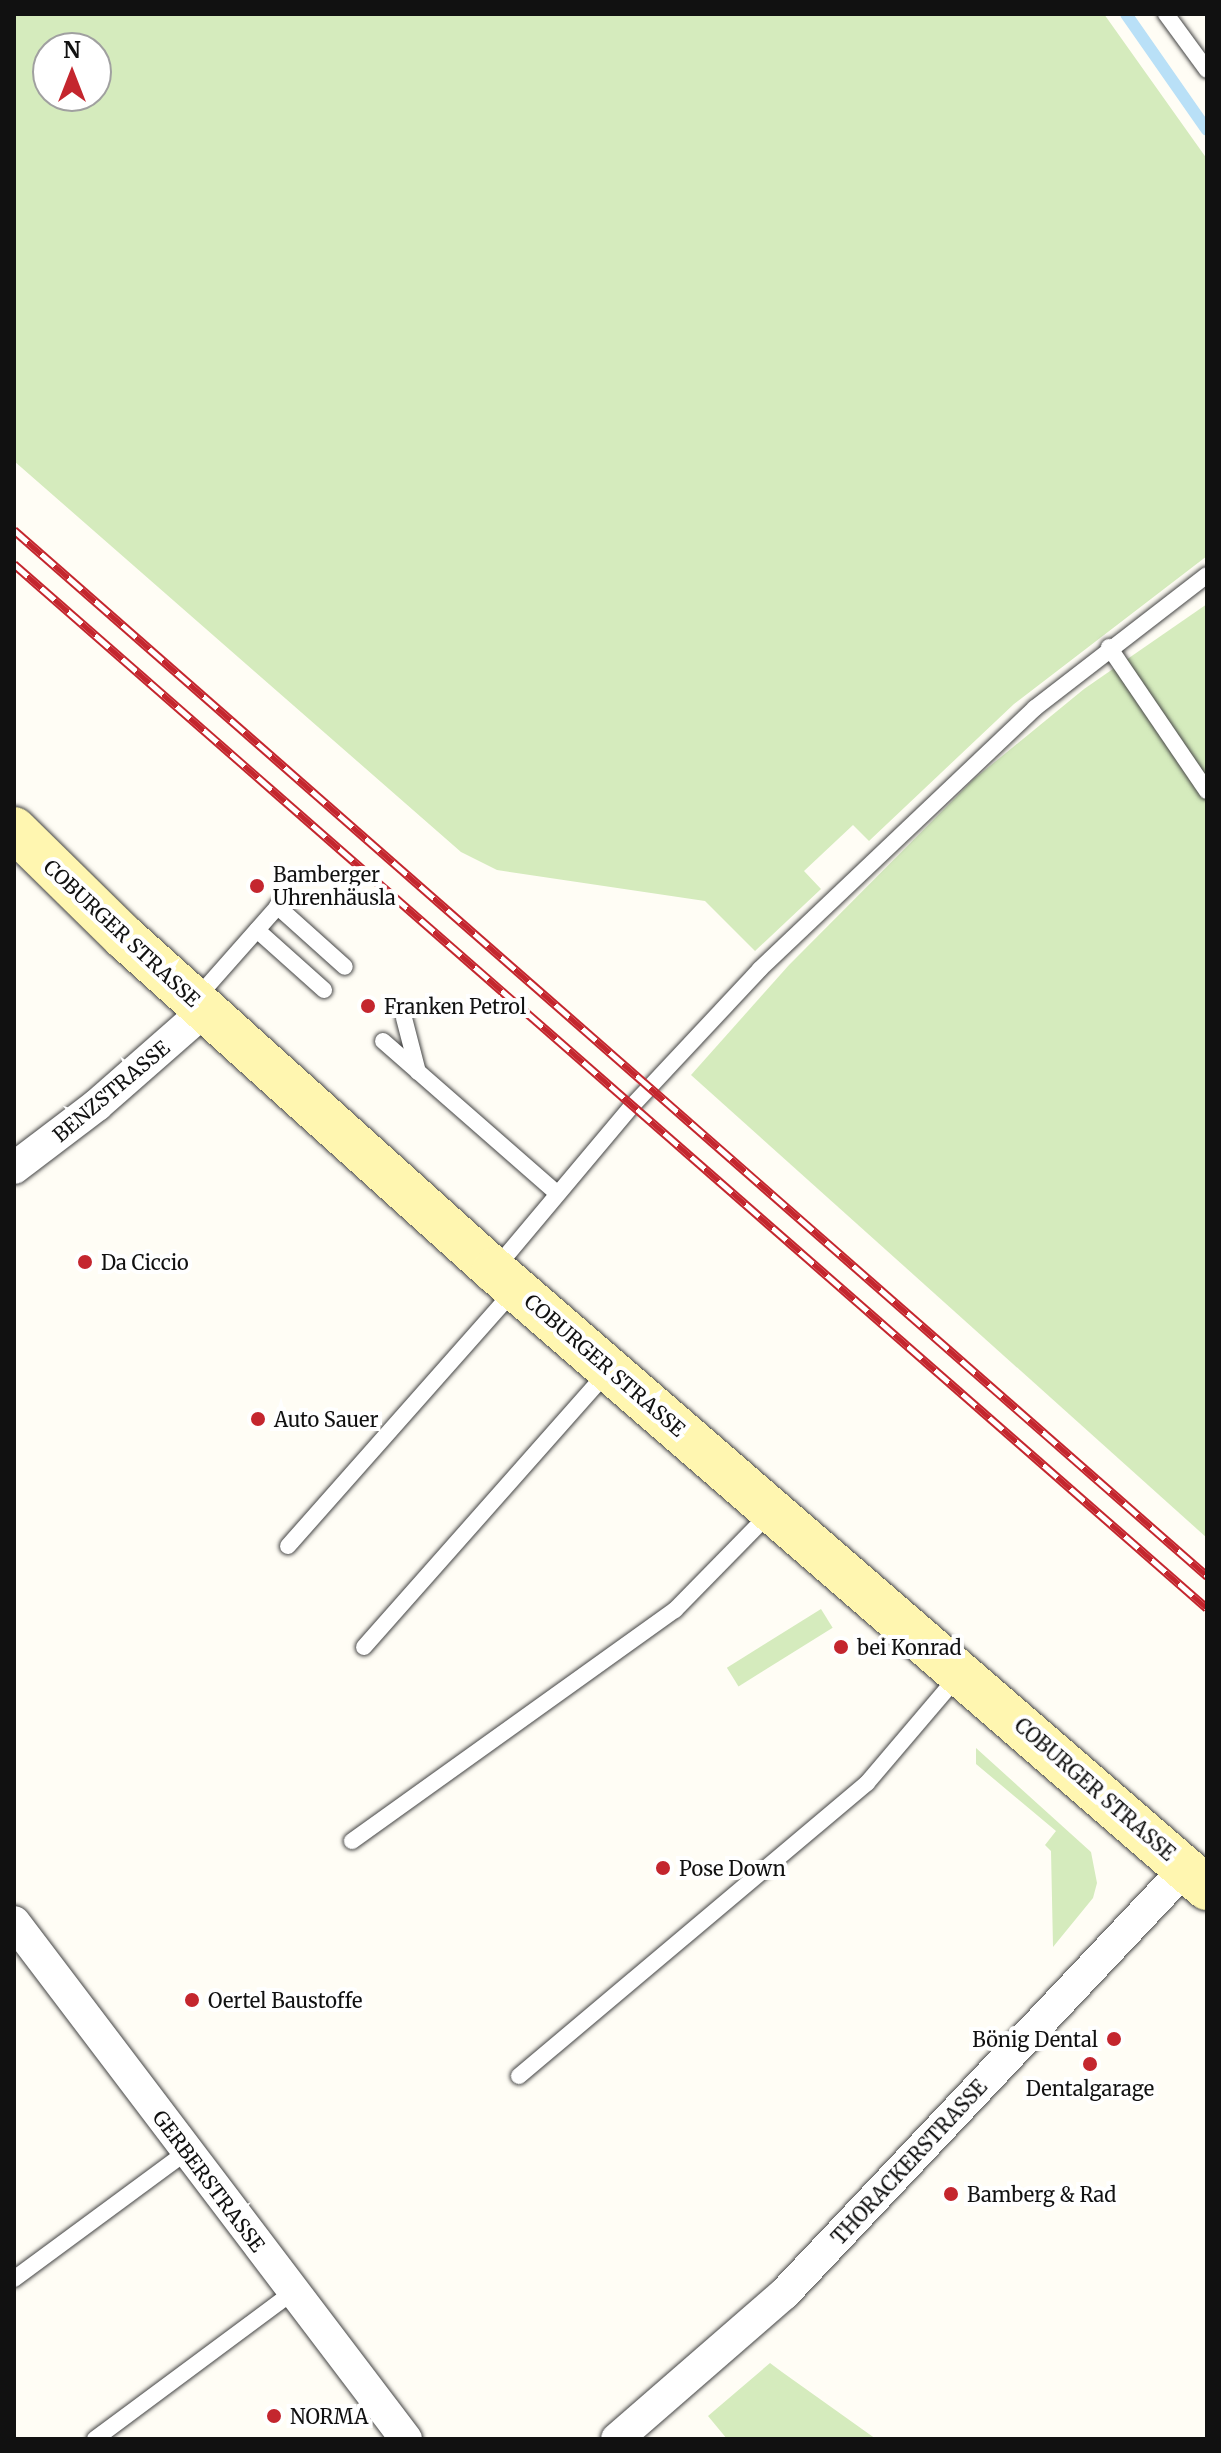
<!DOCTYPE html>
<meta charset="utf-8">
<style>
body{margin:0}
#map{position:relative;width:1221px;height:2453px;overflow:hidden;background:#fffdf5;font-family:Merriweather,serif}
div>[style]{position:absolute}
.green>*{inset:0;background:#d5ebbd;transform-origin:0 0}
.stream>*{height:12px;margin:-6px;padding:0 6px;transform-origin:6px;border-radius:6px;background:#b9e0f7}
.roads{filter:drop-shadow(0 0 2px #444) drop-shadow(0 0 2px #444)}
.lane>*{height:16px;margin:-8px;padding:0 8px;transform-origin:8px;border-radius:8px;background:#fff}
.street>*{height:32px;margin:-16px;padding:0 16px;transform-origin:16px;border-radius:16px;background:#fff}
.secondary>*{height:44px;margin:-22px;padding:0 22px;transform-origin:22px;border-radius:22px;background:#fff6b0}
.rail>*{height:9px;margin-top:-4.5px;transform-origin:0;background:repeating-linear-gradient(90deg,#fff 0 18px,#c4262e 0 36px);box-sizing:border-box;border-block:2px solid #c4262e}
.dots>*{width:22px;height:22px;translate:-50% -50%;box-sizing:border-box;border:4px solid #fff;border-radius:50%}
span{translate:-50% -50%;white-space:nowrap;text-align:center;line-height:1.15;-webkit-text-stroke:8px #fff;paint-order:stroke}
.poi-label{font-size:20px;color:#111}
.left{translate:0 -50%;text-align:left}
.right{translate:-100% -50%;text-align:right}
.street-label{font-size:20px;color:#111}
.frame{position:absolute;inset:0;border:16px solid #111;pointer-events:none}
.north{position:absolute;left:32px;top:32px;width:80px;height:80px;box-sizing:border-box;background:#fff;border:2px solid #a0a0a0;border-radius:50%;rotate:0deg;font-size:22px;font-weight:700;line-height:32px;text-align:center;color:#111}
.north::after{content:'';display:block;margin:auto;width:28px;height:36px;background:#c4262e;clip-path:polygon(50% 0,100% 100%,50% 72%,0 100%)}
</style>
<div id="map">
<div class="green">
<div style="clip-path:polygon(evenodd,14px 14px,1104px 14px,1207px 159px,1207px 556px,1014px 704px,869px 841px,853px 825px,804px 871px,821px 889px,755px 951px,705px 901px,497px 870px,461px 852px,14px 461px,14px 14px,96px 48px,96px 96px,48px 96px,48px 48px,96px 48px)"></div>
<div style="clip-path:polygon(1207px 604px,1207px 1538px,691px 1075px,789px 965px,974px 779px,1084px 689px)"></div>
<div style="left:821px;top:1609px;width:22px;height:111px;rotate:58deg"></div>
<div style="clip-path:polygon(976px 1748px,1091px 1852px,1097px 1883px,1093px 1898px,1053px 1947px,1051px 1851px,1045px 1845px,1056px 1831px,976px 1764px)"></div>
<div style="clip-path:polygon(770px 2363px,782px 2372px,876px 2439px,727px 2439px,708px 2416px)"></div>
</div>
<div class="stream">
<div style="left:1126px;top:14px;width:141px;rotate:55.1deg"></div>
</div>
<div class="roads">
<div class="lane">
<div style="left:1166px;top:14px;width:69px;rotate:53.8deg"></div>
<div style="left:1109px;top:647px;width:174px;rotate:55.8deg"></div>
<div style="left:277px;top:906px;width:91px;rotate:41.9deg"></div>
<div style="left:257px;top:930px;width:90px;rotate:41.8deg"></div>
<div style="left:195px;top:1000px;width:137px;rotate:-48.5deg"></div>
<div style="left:404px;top:1018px;width:56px;rotate:75.5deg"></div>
<div style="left:383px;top:1041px;width:232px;rotate:41.2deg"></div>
<div style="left:495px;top:1269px;width:213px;rotate:-50deg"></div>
<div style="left:632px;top:1106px;width:187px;rotate:-46.9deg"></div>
<div style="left:760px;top:969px;width:379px;rotate:-43.5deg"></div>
<div style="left:1035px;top:708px;width:217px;rotate:-37.7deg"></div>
<div style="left:288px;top:1546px;width:343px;rotate:-48.5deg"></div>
<div style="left:364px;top:1647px;width:367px;rotate:-48.5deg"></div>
<div style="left:352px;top:1841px;width:397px;rotate:-35.6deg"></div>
<div style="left:675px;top:1610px;width:137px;rotate:-45.6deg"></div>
<div style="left:519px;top:2076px;width:455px;rotate:-40.1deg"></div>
<div style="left:867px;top:1783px;width:140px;rotate:-49.6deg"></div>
<div style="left:14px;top:2279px;width:214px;rotate:-36.4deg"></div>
<div style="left:95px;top:2439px;width:248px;rotate:-36.6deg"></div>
</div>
<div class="street">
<div style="left:14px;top:1168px;width:104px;rotate:-37.2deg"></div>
<div style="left:97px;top:1105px;width:144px;rotate:-41.3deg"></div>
<div style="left:14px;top:1922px;width:649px;rotate:52.83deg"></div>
<div style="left:617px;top:2439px;width:221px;rotate:-41deg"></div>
<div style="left:784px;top:2294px;width:584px;rotate:-46.66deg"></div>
</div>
<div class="secondary">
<div style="left:14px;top:829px;width:154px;rotate:44.5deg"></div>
<div style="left:124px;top:937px;width:498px;rotate:42deg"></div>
<div style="left:494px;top:1270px;width:944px;rotate:40.92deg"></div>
</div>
</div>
<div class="rail">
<div style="left:14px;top:530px;width:1587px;rotate:41.24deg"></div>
<div style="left:14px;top:564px;width:1585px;rotate:41.19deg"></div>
</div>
<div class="dots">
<div style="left:257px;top:886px;background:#c4262e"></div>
<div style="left:368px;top:1006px;background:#c4262e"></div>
<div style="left:85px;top:1262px;background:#c4262e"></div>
<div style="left:258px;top:1419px;background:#c4262e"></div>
<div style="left:841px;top:1647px;background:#c4262e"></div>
<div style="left:663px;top:1868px;background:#c4262e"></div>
<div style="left:192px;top:2000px;background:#c4262e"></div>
<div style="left:1114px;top:2039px;background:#c4262e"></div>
<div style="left:1090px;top:2064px;background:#c4262e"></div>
<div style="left:951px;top:2194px;background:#c4262e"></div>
<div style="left:274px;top:2416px;background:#c4262e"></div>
</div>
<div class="poi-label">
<span class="left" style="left:273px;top:886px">Bamberger<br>Uhrenhäusla</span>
<span class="left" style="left:384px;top:1006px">Franken Petrol</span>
<span class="left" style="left:101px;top:1262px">Da Ciccio</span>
<span class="left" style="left:274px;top:1419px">Auto Sauer</span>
<span class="left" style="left:857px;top:1647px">bei Konrad</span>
<span class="left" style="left:679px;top:1868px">Pose Down</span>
<span class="left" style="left:208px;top:2000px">Oertel Baustoffe</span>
<span class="right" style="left:1098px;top:2039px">Bönig Dental</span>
<span style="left:1090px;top:2088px">Dentalgarage</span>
<span class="left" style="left:967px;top:2194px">Bamberg &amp; Rad</span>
<span class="left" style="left:290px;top:2416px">NORMA</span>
</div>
<div class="street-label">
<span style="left:122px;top:933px;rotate:43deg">COBURGER STRASSE</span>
<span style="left:111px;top:1091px;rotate:-40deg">BENZSTRASSE</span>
<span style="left:605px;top:1365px;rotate:41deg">COBURGER STRASSE</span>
<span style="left:1095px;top:1789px;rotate:41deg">COBURGER STRASSE</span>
<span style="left:909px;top:2162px;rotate:-47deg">THORACKERSTRASSE</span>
<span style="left:209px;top:2181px;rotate:53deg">GERBERSTRASSE</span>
</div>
<div class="frame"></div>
<div class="north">N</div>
</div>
